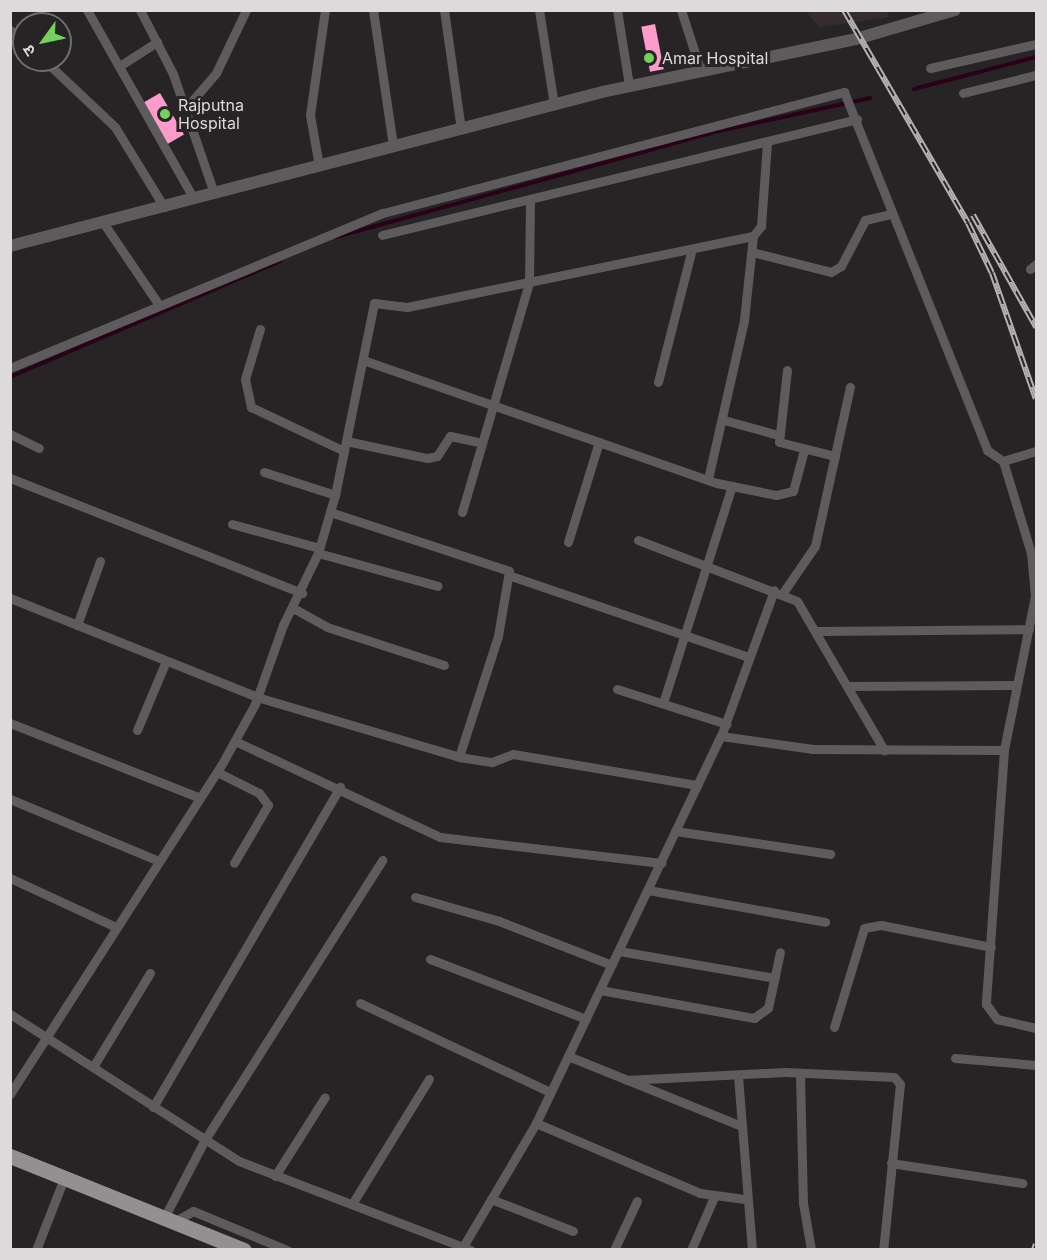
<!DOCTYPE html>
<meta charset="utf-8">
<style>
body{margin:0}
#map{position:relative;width:1047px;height:1260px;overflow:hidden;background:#272426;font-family:Inter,"Noto Sans Devanagari",sans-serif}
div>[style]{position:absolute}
.built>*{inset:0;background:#352c30}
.stream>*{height:4px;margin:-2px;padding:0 2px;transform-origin:2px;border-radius:2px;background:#2b0119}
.building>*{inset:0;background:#fd9bca;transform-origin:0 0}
.minor>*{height:9px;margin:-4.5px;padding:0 4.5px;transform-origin:4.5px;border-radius:4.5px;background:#5d5b5c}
.tertiary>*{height:12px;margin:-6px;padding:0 6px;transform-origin:6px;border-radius:6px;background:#5d5b5c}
.primary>*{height:15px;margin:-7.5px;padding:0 7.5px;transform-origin:7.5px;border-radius:7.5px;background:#939091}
.rail>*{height:6px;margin-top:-3px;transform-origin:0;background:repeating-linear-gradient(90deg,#272426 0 11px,#b4b2b2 0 22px);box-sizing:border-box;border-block:2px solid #b4b2b2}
.dots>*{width:16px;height:16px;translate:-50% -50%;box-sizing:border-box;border:3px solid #272426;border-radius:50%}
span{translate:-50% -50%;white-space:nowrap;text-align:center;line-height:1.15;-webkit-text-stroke:6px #272426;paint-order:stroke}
.poi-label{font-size:16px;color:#dcdada}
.left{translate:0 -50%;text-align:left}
.frame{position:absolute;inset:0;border:12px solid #dcdada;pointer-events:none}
.north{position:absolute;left:12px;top:12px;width:60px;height:60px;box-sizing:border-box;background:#272426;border:2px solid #6f6d6e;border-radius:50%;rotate:237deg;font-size:16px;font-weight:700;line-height:24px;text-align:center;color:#dcdada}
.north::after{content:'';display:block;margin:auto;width:21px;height:27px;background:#72d25d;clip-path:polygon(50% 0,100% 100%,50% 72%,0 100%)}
</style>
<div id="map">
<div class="built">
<div style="clip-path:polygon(806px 11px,886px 11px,889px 17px,819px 27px)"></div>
</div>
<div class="stream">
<div style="left:914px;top:89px;width:126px;rotate:-14.7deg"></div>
<div style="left:336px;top:237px;width:388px;rotate:-15.5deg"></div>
<div style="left:710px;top:133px;width:164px;rotate:-12.3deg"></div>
<div style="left:10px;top:377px;width:294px;rotate:-23.2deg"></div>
</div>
<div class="building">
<div style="left:655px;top:24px;width:46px;height:14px;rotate:79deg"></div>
<div style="left:160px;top:93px;width:48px;height:20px;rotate:60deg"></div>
</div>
<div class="minor">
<div style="left:87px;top:10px;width:217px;rotate:60.5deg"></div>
<div style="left:140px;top:10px;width:72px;rotate:62.7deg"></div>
<div style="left:173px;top:74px;width:126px;rotate:71deg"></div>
<div style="left:373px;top:10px;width:137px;rotate:81.6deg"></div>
<div style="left:444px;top:10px;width:120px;rotate:81.9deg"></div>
<div style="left:539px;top:10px;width:96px;rotate:81deg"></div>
<div style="left:617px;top:10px;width:76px;rotate:80.9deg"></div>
<div style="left:681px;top:10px;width:62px;rotate:72.1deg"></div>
<div style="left:10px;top:30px;width:18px;rotate:41deg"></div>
<div style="left:44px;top:60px;width:98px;rotate:43.3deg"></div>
<div style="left:115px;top:127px;width:94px;rotate:58.5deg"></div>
<div style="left:121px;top:65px;width:43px;rotate:-32.6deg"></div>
<div style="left:930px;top:68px;width:109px;rotate:-12.8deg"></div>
<div style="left:963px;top:93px;width:75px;rotate:-13.9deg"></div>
<div style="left:186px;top:108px;width:46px;rotate:-49.4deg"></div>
<div style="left:216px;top:73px;width:70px;rotate:-64.5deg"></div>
<div style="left:319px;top:166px;width:52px;rotate:-100deg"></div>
<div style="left:310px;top:115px;width:106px;rotate:-81.9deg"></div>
<div style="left:102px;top:221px;width:102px;rotate:55.8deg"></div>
<div style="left:382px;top:235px;width:489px;rotate:-13.7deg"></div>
<div style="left:752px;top:252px;width:81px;rotate:14.2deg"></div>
<div style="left:831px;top:272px;width:12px;rotate:-31deg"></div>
<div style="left:841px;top:266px;width:52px;rotate:-62.4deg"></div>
<div style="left:865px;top:220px;width:26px;rotate:-13deg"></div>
<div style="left:1030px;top:269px;width:8px;rotate:-40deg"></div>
<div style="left:260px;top:329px;width:52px;rotate:106.7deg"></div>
<div style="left:245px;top:379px;width:29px;rotate:78deg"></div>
<div style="left:251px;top:407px;width:103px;rotate:25.3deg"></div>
<div style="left:363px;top:360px;width:375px;rotate:19.2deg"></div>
<div style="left:717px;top:483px;width:60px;rotate:11.5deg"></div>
<div style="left:776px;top:495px;width:17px;rotate:-13deg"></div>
<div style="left:793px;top:491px;width:42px;rotate:-75deg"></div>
<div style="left:10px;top:368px;width:404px;rotate:-22.6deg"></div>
<div style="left:383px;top:213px;width:477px;rotate:-14.7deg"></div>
<div style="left:844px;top:92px;width:386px;rotate:68.2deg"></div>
<div style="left:987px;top:450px;width:19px;rotate:35deg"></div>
<div style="left:1003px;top:461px;width:34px;rotate:-17deg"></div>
<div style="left:787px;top:370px;width:72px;rotate:96.3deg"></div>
<div style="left:779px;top:442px;width:58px;rotate:14deg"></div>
<div style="left:658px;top:382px;width:137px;rotate:-75.7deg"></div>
<div style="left:724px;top:420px;width:56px;rotate:15.5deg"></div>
<div style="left:10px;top:434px;width:32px;rotate:26deg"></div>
<div style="left:346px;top:441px;width:83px;rotate:11.9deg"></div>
<div style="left:427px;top:458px;width:10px;rotate:-11deg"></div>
<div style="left:437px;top:456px;width:24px;rotate:-57deg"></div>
<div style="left:450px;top:436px;width:33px;rotate:12deg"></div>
<div style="left:1003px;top:461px;width:96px;rotate:73.1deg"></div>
<div style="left:1031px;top:553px;width:43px;rotate:84.7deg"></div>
<div style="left:1035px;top:596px;width:157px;rotate:101.4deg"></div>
<div style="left:1004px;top:750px;width:255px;rotate:94.1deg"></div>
<div style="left:986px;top:1004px;width:19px;rotate:54deg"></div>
<div style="left:997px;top:1019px;width:40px;rotate:13deg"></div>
<div style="left:264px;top:472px;width:75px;rotate:17.9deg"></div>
<div style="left:10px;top:478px;width:314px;rotate:21.5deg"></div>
<div style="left:708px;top:479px;width:163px;rotate:-77.2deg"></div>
<div style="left:744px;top:320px;width:84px;rotate:-83.9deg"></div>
<div style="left:330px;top:512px;width:188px;rotate:18.2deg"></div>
<div style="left:509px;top:571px;width:66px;rotate:99.6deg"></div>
<div style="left:498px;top:636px;width:127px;rotate:107.9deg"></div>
<div style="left:462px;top:512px;width:239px;rotate:-73.7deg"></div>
<div style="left:529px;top:283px;width:82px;rotate:-89.3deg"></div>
<div style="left:232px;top:524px;width:90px;rotate:15.4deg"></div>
<div style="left:638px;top:540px;width:170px;rotate:21deg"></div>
<div style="left:797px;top:601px;width:173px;rotate:59.7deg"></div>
<div style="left:568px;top:542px;width:105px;rotate:-72.8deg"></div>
<div style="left:318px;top:553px;width:124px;rotate:15.4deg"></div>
<div style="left:511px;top:576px;width:251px;rotate:18.8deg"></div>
<div style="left:782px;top:594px;width:58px;rotate:-55.5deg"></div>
<div style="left:815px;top:546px;width:163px;rotate:-77.6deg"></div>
<div style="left:10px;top:598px;width:266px;rotate:21.8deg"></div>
<div style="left:257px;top:697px;width:211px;rotate:16.5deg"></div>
<div style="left:459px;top:757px;width:33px;rotate:9deg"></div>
<div style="left:492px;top:762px;width:22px;rotate:-21deg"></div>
<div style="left:513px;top:754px;width:187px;rotate:9.6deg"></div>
<div style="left:293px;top:608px;width:39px;rotate:29deg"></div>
<div style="left:327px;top:627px;width:123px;rotate:18deg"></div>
<div style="left:77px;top:625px;width:68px;rotate:-70.2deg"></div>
<div style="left:818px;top:631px;width:211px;rotate:-0.5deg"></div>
<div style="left:847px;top:686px;width:169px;rotate:-0.3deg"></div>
<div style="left:617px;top:689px;width:115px;rotate:17.7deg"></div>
<div style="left:663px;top:703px;width:228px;rotate:-72.4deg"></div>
<div style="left:10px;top:723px;width:204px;rotate:21.5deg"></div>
<div style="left:137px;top:730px;width:75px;rotate:-67.2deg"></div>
<div style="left:721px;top:736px;width:93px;rotate:8deg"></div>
<div style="left:813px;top:749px;width:191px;rotate:0.3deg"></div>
<div style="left:235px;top:741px;width:226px;rotate:25.1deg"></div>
<div style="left:440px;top:837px;width:223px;rotate:6.7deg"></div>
<div style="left:217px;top:772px;width:47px;rotate:26.6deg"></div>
<div style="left:259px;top:793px;width:15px;rotate:53deg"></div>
<div style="left:268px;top:805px;width:67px;rotate:120.4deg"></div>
<div style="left:10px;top:799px;width:161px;rotate:22.6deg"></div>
<div style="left:675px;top:831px;width:157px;rotate:8.4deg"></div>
<div style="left:10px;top:878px;width:117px;rotate:24.8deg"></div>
<div style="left:648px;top:890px;width:180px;rotate:10.2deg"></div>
<div style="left:415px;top:897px;width:87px;rotate:15.9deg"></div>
<div style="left:499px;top:921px;width:121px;rotate:21.3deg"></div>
<div style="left:619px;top:951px;width:158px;rotate:9.8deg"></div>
<div style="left:430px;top:959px;width:167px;rotate:21deg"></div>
<div style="left:600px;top:990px;width:157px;rotate:10.3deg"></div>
<div style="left:754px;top:1018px;width:17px;rotate:-36deg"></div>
<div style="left:768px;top:1008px;width:57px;rotate:-77.9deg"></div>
<div style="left:360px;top:1003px;width:210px;rotate:25.1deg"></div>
<div style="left:10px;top:1014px;width:272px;rotate:32.7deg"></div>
<div style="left:239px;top:1161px;width:248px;rotate:21deg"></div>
<div style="left:834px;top:1027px;width:103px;rotate:-73.1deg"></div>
<div style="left:864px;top:928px;width:17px;rotate:-10deg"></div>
<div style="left:881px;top:925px;width:112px;rotate:11.3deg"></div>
<div style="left:568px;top:1056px;width:184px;rotate:22deg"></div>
<div style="left:955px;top:1058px;width:81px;rotate:4.9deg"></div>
<div style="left:93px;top:1067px;width:110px;rotate:-58.8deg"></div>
<div style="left:800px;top:1073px;width:130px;rotate:88.7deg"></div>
<div style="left:803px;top:1203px;width:48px;rotate:80.3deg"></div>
<div style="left:738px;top:1076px;width:175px;rotate:85.4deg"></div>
<div style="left:626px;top:1080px;width:159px;rotate:-2.9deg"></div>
<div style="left:785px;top:1072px;width:109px;rotate:2.6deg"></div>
<div style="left:894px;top:1077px;width:9px;rotate:49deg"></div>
<div style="left:900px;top:1084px;width:167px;rotate:95.8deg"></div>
<div style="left:10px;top:1094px;width:394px;rotate:-57.3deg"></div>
<div style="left:223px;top:762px;width:66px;rotate:-61.1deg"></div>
<div style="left:255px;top:704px;width:84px;rotate:-70.5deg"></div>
<div style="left:283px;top:625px;width:80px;rotate:-64.1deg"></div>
<div style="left:318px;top:553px;width:60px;rotate:-73.7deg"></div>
<div style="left:335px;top:495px;width:196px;rotate:-78.5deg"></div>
<div style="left:374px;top:303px;width:33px;rotate:7deg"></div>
<div style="left:407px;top:307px;width:353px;rotate:-11.6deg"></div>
<div style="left:753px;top:236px;width:13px;rotate:-51deg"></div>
<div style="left:761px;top:226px;width:84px;rotate:-85.9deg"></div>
<div style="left:153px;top:1107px;width:371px;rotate:-59.7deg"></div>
<div style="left:536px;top:1123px;width:178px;rotate:23.1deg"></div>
<div style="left:700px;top:1193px;width:45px;rotate:7.6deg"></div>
<div style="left:891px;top:1163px;width:133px;rotate:8.7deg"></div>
<div style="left:275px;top:1176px;width:93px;rotate:-57.7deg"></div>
<div style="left:491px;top:1199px;width:88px;rotate:21.3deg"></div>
<div style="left:352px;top:1204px;width:147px;rotate:-58.4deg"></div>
<div style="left:164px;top:1218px;width:87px;rotate:-62.5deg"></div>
<div style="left:204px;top:1141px;width:333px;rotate:-57.6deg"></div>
<div style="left:174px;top:1222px;width:22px;rotate:-30deg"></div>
<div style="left:193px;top:1211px;width:102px;rotate:22.5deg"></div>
<div style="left:36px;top:1250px;width:77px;rotate:-68.7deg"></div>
<div style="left:461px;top:1250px;width:147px;rotate:-59.4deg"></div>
<div style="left:536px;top:1123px;width:429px;rotate:-64.5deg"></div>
<div style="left:721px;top:736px;width:155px;rotate:-70deg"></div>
<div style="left:614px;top:1250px;width:54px;rotate:-64.9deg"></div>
<div style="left:691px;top:1250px;width:58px;rotate:-66.5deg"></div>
</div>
<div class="tertiary">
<div style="left:10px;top:246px;width:612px;rotate:-14.58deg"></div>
<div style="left:602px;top:92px;width:259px;rotate:-11.8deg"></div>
<div style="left:856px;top:39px;width:103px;rotate:-16.3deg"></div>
</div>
<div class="primary">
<div style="left:10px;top:1156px;width:252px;rotate:21.9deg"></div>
</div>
<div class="rail">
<div style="left:844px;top:10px;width:246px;rotate:59.8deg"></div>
<div style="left:968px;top:223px;width:55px;rotate:64.4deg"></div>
<div style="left:992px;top:273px;width:133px;rotate:70.8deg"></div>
<div style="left:973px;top:215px;width:129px;rotate:60.6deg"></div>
<div style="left:1034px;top:1250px;width:6px;rotate:-72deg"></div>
</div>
<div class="dots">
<div style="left:649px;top:58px;background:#72d25d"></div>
<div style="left:165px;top:114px;background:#72d25d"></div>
</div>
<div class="poi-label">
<span class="left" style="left:662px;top:58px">Amar Hospital</span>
<span class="left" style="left:178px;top:114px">Rajputna<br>Hospital</span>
</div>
<div class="frame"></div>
<div class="north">उ</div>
</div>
